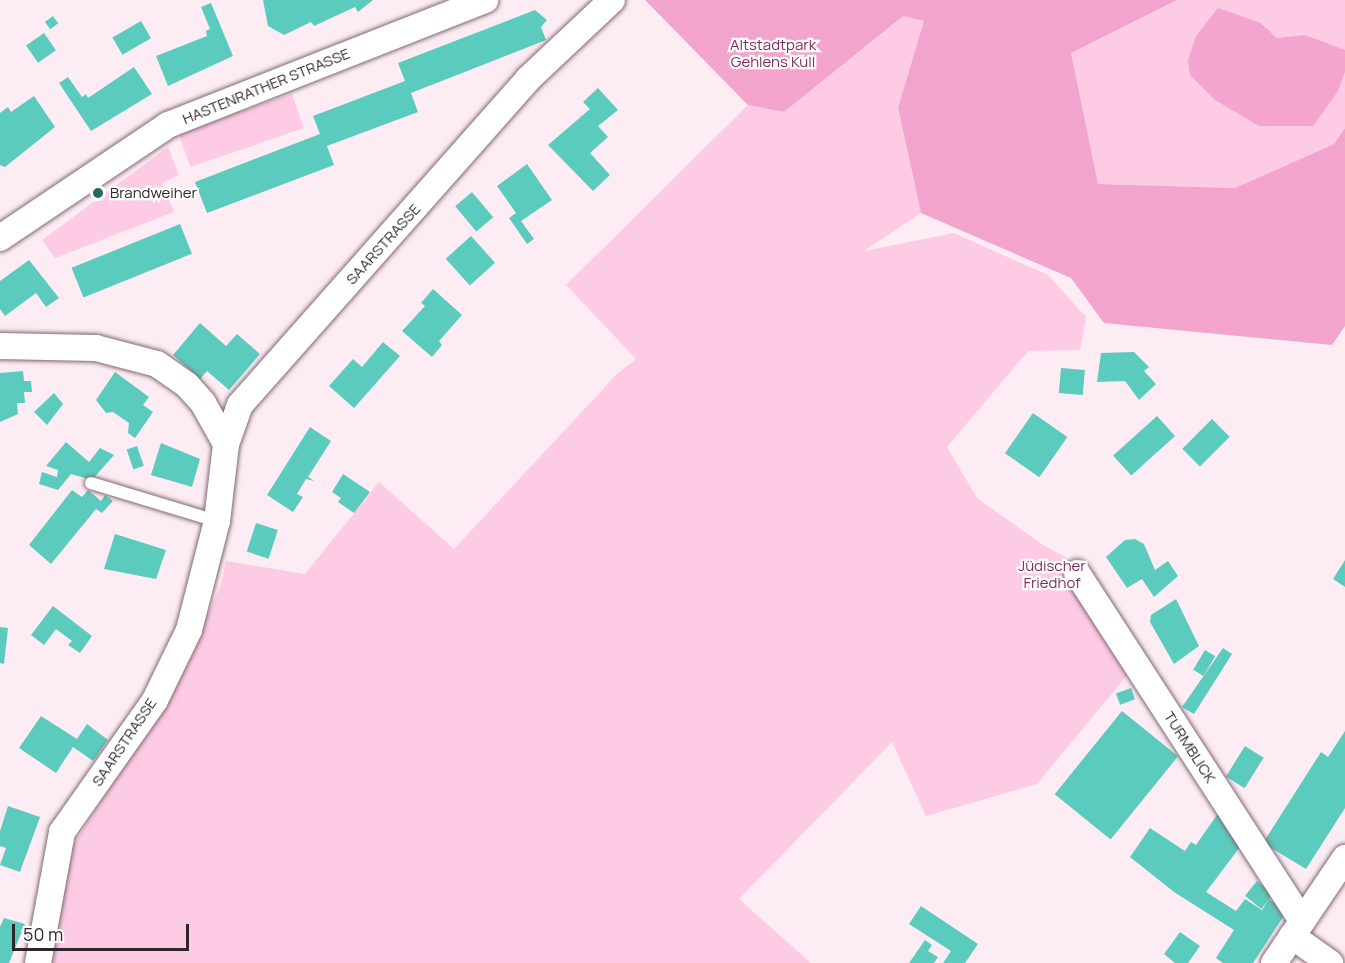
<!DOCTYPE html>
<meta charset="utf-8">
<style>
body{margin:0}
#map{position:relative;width:1345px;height:963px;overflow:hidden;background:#fdecf4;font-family:Manrope,sans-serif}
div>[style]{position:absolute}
.green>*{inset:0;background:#fecbe4;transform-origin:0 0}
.forest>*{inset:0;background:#f2a4cc}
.water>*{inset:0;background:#f3a5cd}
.building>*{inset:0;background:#5bcbbd;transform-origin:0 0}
.roads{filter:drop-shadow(0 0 2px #816974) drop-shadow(0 0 2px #816974)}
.service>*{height:12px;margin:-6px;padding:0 6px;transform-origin:6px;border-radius:6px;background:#fff}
.minor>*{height:26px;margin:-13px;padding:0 13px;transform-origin:13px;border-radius:13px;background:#fff}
.dots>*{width:16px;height:16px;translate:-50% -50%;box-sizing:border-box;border:3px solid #fff;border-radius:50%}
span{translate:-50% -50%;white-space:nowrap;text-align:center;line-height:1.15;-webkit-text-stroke:4.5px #fff;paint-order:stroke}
.park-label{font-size:15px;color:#822a5e}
.street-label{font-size:15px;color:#2f252a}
.poi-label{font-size:15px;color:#2f252a}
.left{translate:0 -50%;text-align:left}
.scale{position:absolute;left:12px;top:924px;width:177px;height:27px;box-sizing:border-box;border:3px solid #2f252a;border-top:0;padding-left:8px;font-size:18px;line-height:21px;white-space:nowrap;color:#2f252a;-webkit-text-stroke:4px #fff;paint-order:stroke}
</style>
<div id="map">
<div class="green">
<div style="clip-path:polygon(1177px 0,1345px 0,1345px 50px,1305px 35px,1277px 38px,1261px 22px,1210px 21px,1196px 36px,1338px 91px,1345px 72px,1345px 128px,1334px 144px,1235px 188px,1098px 184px,1071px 53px)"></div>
<div style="clip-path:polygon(903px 16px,925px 21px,898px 108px,921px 213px,864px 251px,954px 233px,1048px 275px,1086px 317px,1080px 350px,1028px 351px,947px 447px,977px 498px,1043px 545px,1072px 561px,1073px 586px,1128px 674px,1037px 784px,926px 816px,892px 742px,739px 899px,811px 963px,51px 963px,68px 853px,174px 689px,221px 585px,226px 561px,305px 574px,379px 482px,454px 549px,618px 373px,636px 359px,566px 285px,748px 105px,784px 112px)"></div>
<div style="left:292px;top:94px;width:36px;height:120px;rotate:71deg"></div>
<div style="clip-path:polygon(168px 147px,179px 175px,162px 183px,174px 212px,55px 258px,42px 240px)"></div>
</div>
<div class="forest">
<div style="clip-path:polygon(645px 0,1177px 0,1071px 53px,1098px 184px,1235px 188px,1334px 144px,1345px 128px,1345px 326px,1332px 345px,1104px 323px,1071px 278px,921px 213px,898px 108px,924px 21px,903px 16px,784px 112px,748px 105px)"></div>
</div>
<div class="water">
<div style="clip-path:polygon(1218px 8px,1261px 23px,1277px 38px,1305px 35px,1345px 50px,1345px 72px,1338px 91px,1313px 126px,1259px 126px,1215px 100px,1190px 75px,1188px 60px,1196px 36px)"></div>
</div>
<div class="building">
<div style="clip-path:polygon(263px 0,373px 0,358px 12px,355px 7px,314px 26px,311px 22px,284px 35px,268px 26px)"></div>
<div style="clip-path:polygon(211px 3px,233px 56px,168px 86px,156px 56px,207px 36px,206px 31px,210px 29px,201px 7px)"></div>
<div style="clip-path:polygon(535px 10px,547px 20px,541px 27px,546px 40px,411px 93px,418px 112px,327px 146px,334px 165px,207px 213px,195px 182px,320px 134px,313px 116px,405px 81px,398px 63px)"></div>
<div style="left:53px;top:16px;width:9px;height:10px;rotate:54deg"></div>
<div style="left:141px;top:21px;width:20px;height:33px;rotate:60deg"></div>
<div style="left:44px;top:33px;width:21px;height:22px;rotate:55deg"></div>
<div style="clip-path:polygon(134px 67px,152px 94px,91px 131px,59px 83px,68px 77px,82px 97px,86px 94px,88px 98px)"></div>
<div style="clip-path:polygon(598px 88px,618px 110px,598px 126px,608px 137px,590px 153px,610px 175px,593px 191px,548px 145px,590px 109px,583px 102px)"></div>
<div style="clip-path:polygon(34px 96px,55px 127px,5px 167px,0 165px,0 113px,8px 107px,11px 112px)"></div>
<div style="clip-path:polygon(527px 164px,552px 200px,521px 221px,534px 239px,527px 244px,509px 218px,516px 213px,497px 186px)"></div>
<div style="left:472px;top:192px;width:33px;height:22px;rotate:50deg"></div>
<div style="left:180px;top:224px;width:32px;height:117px;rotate:68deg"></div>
<div style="left:471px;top:236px;width:36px;height:34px;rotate:48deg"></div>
<div style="clip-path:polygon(29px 260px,59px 298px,46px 307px,36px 293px,5px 316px,0 309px,0 281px)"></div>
<div style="clip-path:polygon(433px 289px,462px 315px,439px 341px,442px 345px,432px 357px,402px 331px,425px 306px,421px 303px)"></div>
<div style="clip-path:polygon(200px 323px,226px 346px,237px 334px,260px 354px,229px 390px,207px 371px,200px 379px,173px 355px)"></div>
<div style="clip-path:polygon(383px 342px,400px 356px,354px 408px,329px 386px,353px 359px,362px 367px)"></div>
<div style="clip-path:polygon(1134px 352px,1149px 367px,1144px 371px,1156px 384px,1139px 400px,1125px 381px,1097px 382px,1101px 353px)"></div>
<div style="left:1061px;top:368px;width:24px;height:25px;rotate:5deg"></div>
<div style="clip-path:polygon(23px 371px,24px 381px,31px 381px,32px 392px,24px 392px,25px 403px,17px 403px,18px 414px,0 422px,0 373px)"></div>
<div style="clip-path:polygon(115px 372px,149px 397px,143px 405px,153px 412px,135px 438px,128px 433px,129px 423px,113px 412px,106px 413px,96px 400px)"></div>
<div style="clip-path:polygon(54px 393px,63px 404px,47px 425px,34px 412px)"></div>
<div style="left:1033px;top:413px;width:42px;height:49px;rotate:35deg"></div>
<div style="left:1157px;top:416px;width:27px;height:59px;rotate:48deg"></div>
<div style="left:1212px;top:419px;width:25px;height:42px;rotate:45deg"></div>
<div style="clip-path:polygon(310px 427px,331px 441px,308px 477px,314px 481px,306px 479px,297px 494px,303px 497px,293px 512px,267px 495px)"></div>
<div style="clip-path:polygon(66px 442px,89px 462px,100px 448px,114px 455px,92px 480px,71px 474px,58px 490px,39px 484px,42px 472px,57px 477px,58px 470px,46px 466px)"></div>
<div style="clip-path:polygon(161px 443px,200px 459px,192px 487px,151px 475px)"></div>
<div style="left:137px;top:446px;width:21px;height:11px;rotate:71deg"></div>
<div style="clip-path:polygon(343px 474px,370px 492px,354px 513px,338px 502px,341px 498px,332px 492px)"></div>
<div style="clip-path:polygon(72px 490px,82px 497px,88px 490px,101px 501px,105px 495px,113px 501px,102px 513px,96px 509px,51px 564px,29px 545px)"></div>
<div style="left:256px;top:523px;width:23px;height:30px;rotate:18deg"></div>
<div style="clip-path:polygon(115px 534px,166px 550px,156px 579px,104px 569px)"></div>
<div style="clip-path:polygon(1135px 539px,1144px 544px,1155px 570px,1168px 561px,1178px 576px,1154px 597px,1142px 579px,1127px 588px,1106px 557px,1125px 540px)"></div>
<div style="clip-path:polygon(1345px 560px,1345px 587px,1333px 579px)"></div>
<div style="clip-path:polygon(1176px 599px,1199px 646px,1174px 664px,1150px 622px,1151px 615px)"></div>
<div style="clip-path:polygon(53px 606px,92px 636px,80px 653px,68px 645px,72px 641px,56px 629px,44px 645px,31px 635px)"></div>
<div style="clip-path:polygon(0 627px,8px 628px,4px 664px,0 663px)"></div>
<div style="clip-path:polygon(1223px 648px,1232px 654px,1194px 714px,1182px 707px)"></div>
<div style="left:1205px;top:650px;width:12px;height:23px;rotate:31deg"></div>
<div style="left:1131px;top:688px;width:12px;height:16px;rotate:70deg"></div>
<div style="left:1122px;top:711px;width:72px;height:107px;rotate:39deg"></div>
<div style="clip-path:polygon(41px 716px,77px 739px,87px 724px,108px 740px,93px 761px,73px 747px,56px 773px,19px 748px)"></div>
<div style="clip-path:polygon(1345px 731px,1345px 808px,1306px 869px,1263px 843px,1321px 752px,1328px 757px)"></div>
<div style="left:1245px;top:746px;width:22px;height:36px;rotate:32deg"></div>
<div style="clip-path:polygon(8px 806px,40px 817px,20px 872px,0 865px,6px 848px,0 846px,0 831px)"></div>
<div style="clip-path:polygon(1221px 809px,1243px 843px,1206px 892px,1236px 911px,1245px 899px,1262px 910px,1269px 899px,1287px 911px,1253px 963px,1223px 963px,1216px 958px,1234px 930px,1174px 892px,1130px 857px,1150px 828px,1185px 851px,1191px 842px,1196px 845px)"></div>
<div style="left:1257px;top:881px;width:21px;height:19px;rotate:39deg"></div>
<div style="clip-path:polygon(921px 906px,978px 944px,965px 963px,943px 963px,951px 951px,909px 924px)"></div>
<div style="clip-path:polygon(4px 918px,25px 924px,9px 963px,0 963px,0 927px)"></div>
<div style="clip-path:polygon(1180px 932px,1200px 946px,1188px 963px,1175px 963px,1164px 954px)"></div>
<div style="clip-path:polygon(925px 940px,932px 945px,928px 951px,938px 957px,934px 963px,909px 963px)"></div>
</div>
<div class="roads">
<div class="service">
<div style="left:91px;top:483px;width:132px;rotate:16.8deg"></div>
</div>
<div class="minor">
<div style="left:0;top:238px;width:202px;rotate:-33.9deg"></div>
<div style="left:168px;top:125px;width:341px;rotate:-21.5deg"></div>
<div style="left:0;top:346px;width:96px;rotate:1.2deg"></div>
<div style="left:96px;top:348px;width:63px;rotate:14.7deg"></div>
<div style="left:157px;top:364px;width:37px;rotate:35deg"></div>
<div style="left:187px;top:385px;width:24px;rotate:48deg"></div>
<div style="left:203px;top:403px;width:47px;rotate:60.7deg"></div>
<div style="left:1077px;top:573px;width:414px;rotate:57.1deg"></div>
<div style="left:1292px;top:936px;width:47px;rotate:35.4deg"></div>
<div style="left:38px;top:963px;width:133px;rotate:-79.6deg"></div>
<div style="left:62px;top:832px;width:161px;rotate:-54.8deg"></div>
<div style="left:155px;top:700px;width:78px;rotate:-64.1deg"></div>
<div style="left:189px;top:630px;width:113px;rotate:-75.6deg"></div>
<div style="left:217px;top:521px;width:78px;rotate:-83.3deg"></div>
<div style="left:226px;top:444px;width:41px;rotate:-70.3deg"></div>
<div style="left:240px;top:405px;width:435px;rotate:-48.5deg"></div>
<div style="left:528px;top:79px;width:115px;rotate:-43.2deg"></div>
<div style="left:1274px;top:963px;width:127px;rotate:-55.9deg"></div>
</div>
</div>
<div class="dots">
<div style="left:98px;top:193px;background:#236c64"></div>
</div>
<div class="park-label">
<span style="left:773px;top:53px">Altstadtpark<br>Gehlens Kull</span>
<span style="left:1052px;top:574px">Jüdischer<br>Friedhof</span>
</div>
<div class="street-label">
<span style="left:266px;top:86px;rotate:-22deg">HASTENRATHER STRASSE</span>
<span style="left:383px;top:244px;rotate:-48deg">SAARSTRASSE</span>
<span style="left:124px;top:742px;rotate:-56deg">SAARSTRASSE</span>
<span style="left:1190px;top:747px;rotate:57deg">TURMBLICK</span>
</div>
<div class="poi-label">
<span class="left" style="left:110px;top:193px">Brandweiher</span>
</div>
<div class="scale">50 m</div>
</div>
